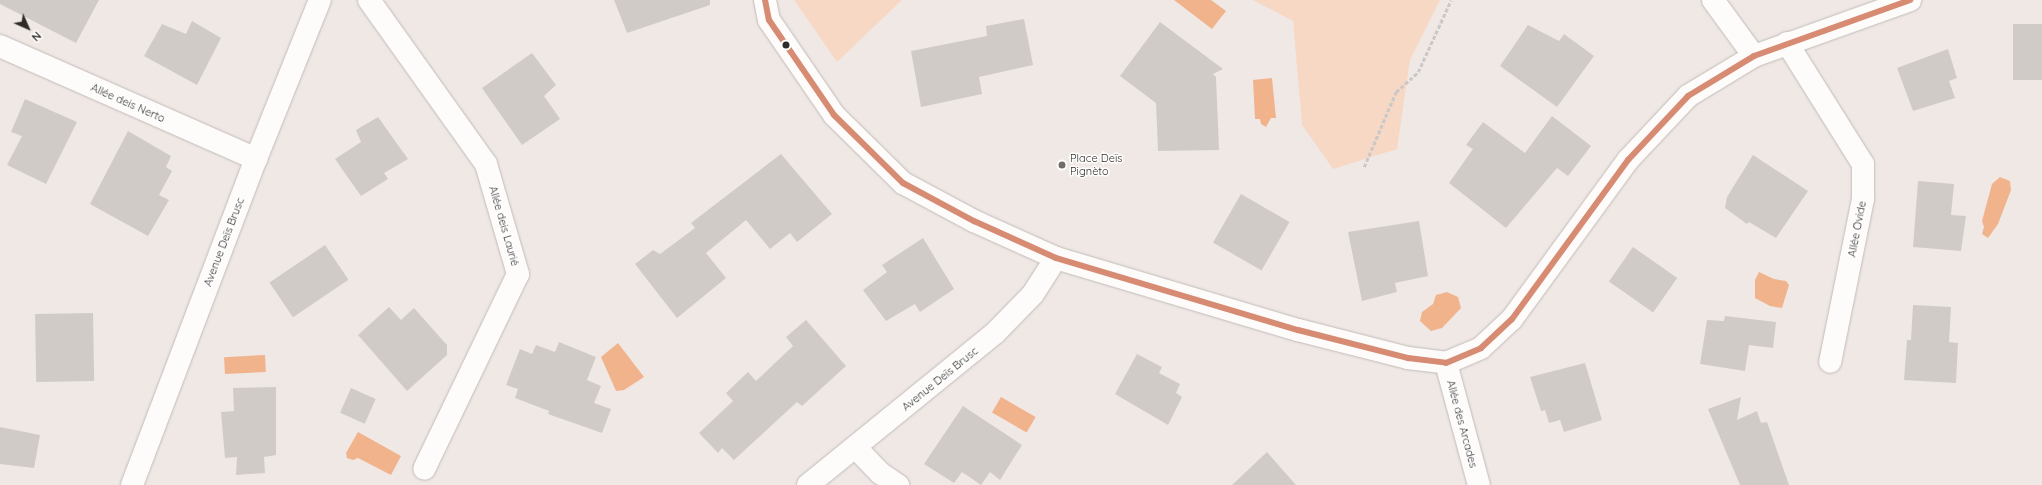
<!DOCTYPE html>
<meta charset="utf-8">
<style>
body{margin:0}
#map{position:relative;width:2042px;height:485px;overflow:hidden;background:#f0e8e5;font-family:Quicksand,sans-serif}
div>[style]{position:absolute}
.green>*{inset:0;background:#f7d8c5}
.water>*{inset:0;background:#f1b38b;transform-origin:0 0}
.building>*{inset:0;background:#d1cbc8;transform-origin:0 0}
.path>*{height:2.5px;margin-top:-1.25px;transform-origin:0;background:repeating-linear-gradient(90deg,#cbc9c7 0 4px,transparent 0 6px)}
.roads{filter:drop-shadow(0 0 1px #c1bbb8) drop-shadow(0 0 1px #c1bbb8)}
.minor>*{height:22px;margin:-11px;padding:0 11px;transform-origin:11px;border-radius:11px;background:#fdfcfb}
.bus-1>*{height:6px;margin:-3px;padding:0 3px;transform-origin:3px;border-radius:3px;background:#d68b72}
.dots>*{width:11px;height:11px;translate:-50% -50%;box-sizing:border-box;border:2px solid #fff;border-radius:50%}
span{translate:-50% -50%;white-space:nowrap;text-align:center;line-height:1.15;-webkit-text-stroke:3px #fff;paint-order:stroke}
.street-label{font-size:11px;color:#2f2b28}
.poi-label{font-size:11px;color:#2f2b28}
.left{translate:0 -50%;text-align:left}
.north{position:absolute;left:8px;top:8px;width:40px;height:40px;-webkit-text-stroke:3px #fff;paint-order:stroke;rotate:135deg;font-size:11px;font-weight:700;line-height:16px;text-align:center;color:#2f2b28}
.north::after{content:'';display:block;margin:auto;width:14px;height:18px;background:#2f2b28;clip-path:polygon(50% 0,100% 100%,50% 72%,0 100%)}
</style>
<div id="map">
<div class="green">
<div style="clip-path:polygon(794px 0,902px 0,837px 62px)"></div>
<div style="clip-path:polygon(1253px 0,1440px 0,1410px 60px,1397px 149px,1333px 169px,1302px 125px,1293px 21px)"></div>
</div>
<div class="water">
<div style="clip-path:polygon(1174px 0,1211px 0,1226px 11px,1212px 29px)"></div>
<div style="clip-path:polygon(1272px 78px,1276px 118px,1271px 118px,1266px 127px,1261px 124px,1260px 119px,1255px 119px,1253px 80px)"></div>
<div style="clip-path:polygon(2000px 177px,2010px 181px,2011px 190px,1998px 224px,1988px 238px,1982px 234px,1984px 227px,1982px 221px,1992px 184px)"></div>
<div style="clip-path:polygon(1759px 272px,1774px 279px,1786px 281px,1789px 285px,1782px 308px,1770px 306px,1755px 298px,1755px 280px)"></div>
<div style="clip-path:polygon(1447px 292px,1458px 297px,1461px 308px,1442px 328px,1431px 331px,1420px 321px,1422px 312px,1433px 304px,1436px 295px)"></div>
<div style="clip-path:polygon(618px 343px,644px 377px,624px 390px,616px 391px,601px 357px)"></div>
<div style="left:265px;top:355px;width:17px;height:41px;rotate:87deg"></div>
<div style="left:1001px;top:397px;width:40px;height:18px;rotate:30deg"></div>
<div style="clip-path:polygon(358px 432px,401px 456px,391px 475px,358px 458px,353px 460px,347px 458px,346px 453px)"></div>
</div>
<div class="building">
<div style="clip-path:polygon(0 0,99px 0,76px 43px,0 4px)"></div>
<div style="clip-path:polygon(614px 0,710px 0,710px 5px,627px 33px)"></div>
<div style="clip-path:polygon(1024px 19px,1033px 65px,979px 77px,982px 94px,921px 107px,911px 51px,987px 36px,986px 26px)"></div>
<div style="clip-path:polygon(192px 21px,221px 38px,197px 85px,144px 56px,162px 24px,186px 34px)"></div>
<div style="clip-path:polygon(1160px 22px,1223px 69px,1213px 74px,1216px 77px,1219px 150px,1158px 151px,1156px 103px,1120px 76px)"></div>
<div style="left:2042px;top:24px;width:56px;height:29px;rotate:90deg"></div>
<div style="clip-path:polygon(1528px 25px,1559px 41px,1564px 34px,1594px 56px,1557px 107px,1500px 66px)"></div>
<div style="clip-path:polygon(1948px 49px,1957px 78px,1949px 81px,1955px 98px,1913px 111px,1897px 68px)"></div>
<div style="clip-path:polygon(532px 53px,556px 85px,544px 96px,560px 119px,522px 145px,482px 88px)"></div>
<div style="clip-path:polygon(25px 99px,77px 122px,46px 184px,7px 165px,22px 136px,11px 132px)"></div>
<div style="clip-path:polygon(1552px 116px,1591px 146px,1568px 176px,1557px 168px,1506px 228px,1449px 183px,1473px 149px,1466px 145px,1483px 122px,1525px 153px)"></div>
<div style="clip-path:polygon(378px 117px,408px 159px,384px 173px,388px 179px,361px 196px,335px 159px,361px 142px,356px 130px)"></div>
<div style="clip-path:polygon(128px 131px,171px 156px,166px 167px,172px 171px,159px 195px,169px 200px,148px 236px,90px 204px)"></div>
<div style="clip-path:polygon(781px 154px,832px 214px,797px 242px,790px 233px,770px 249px,746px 220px,706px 253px,726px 278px,677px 318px,635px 264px,653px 250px,660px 254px,695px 228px,691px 223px)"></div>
<div style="clip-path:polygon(1753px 155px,1808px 191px,1776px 238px,1749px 222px,1747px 224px,1725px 208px,1727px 197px)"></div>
<div style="clip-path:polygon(1918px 181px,1954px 184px,1951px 215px,1966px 216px,1961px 251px,1913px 247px)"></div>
<div style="left:1241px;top:194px;width:56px;height:56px;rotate:30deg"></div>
<div style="clip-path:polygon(1419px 221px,1428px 276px,1395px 283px,1397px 292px,1362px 301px,1348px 232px)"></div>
<div style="clip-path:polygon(923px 238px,954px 289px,920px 312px,915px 304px,886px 321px,863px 290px,887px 272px,882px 265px)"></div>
<div style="left:325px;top:245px;width:42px;height:67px;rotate:56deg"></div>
<div style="left:1633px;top:247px;width:54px;height:42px;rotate:35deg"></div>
<div style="clip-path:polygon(1913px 305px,1951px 307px,1949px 342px,1958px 343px,1956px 383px,1904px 380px,1907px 340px,1911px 340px)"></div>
<div style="clip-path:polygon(389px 307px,401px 320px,414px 308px,447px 345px,447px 355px,407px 391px,358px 335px)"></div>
<div style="left:93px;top:313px;width:68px;height:58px;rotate:89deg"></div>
<div style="clip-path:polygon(1725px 316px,1776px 322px,1773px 348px,1749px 345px,1745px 371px,1700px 364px,1707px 320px,1724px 321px)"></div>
<div style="clip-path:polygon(806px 320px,846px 366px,802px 406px,797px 402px,734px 460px,722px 448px,718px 453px,699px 433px,733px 401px,726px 393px,748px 372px,756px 381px,793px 346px,786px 337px)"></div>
<div style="clip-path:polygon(559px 342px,596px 357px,587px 380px,601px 386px,594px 403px,611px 409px,602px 433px,548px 414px,549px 411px,515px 398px,518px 389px,506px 385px,520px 349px,532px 354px,536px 345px,555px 352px)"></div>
<div style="clip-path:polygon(1137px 354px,1162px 367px,1159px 373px,1180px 384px,1176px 393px,1182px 397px,1168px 425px,1115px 394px)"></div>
<div style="clip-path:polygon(1585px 363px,1602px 420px,1564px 432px,1560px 420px,1549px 423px,1545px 410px,1541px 411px,1530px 377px)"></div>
<div style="clip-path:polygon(276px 387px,276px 455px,264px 457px,265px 473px,236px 475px,237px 457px,225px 458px,221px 412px,234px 411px,233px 388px)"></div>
<div style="left:351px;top:388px;width:27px;height:27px;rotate:24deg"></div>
<div style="clip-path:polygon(1741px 397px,1737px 420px,1757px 411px,1761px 423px,1767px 422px,1789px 485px,1740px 485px,1708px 409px)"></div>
<div style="clip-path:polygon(963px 406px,1022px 445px,1000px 480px,990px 472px,981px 485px,962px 472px,954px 483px,924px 464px)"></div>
<div style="clip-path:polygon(0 427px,40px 435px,34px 468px,0 464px)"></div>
<div style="clip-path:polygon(1267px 452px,1296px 485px,1232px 485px)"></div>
</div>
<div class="path">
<div style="left:1364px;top:167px;width:82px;rotate:-66.9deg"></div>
<div style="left:1396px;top:92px;width:30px;rotate:-42deg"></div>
<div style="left:1418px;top:72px;width:79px;rotate:-65.4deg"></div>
</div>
<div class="roads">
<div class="minor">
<div style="left:369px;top:0;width:201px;rotate:54.5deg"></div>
<div style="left:486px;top:164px;width:115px;rotate:73.8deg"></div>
<div style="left:518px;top:274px;width:216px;rotate:115.7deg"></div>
<div style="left:765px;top:0;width:20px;rotate:79deg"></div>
<div style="left:769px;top:20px;width:115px;rotate:55.6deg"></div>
<div style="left:834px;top:115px;width:97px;rotate:44.6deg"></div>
<div style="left:903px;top:183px;width:81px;rotate:28.2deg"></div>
<div style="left:974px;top:221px;width:90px;rotate:24.3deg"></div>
<div style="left:1056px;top:258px;width:252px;rotate:16.6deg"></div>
<div style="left:1298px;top:330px;width:114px;rotate:14.3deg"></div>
<div style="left:1408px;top:358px;width:38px;rotate:7deg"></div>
<div style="left:1446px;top:363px;width:38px;rotate:-23deg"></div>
<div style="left:1481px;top:348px;width:42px;rotate:-43.1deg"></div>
<div style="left:1512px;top:319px;width:197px;rotate:-53.9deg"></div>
<div style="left:1628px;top:160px;width:88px;rotate:-46.8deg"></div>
<div style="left:1688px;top:96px;width:77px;rotate:-31.2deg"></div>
<div style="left:1754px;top:56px;width:166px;rotate:-19.7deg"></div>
<div style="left:1713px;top:0;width:69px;rotate:53.8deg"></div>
<div style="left:1787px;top:43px;width:143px;rotate:57.9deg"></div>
<div style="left:1863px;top:164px;width:35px;rotate:90deg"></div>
<div style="left:1863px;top:199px;width:166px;rotate:101.4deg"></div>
<div style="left:0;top:46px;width:280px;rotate:23.8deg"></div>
<div style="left:1446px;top:363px;width:126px;rotate:74.9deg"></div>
<div style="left:855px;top:447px;width:36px;rotate:46deg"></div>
<div style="left:880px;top:473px;width:22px;rotate:34deg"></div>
<div style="left:132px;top:485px;width:349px;rotate:-69.2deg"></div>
<div style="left:256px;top:159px;width:171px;rotate:-68.1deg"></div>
<div style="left:808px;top:485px;width:241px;rotate:-39.1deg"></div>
<div style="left:995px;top:333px;width:54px;rotate:-45.7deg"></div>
<div style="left:1033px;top:294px;width:43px;rotate:-57.4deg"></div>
</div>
</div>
<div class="bus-1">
<div style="left:765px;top:0;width:20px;rotate:79deg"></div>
<div style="left:769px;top:20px;width:115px;rotate:55.6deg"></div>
<div style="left:834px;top:115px;width:97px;rotate:44.6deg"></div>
<div style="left:903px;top:183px;width:81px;rotate:28.2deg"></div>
<div style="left:974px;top:221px;width:90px;rotate:24.3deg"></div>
<div style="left:1056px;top:258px;width:252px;rotate:16.6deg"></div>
<div style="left:1298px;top:330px;width:114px;rotate:14.3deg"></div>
<div style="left:1408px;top:358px;width:38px;rotate:7deg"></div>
<div style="left:1446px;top:363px;width:38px;rotate:-23deg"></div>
<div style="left:1481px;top:348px;width:42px;rotate:-43.1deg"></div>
<div style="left:1512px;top:319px;width:197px;rotate:-53.9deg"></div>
<div style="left:1628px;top:160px;width:88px;rotate:-46.8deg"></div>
<div style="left:1688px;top:96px;width:77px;rotate:-31.2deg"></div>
<div style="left:1754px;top:56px;width:166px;rotate:-19.7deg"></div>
</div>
<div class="dots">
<div style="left:786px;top:45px;background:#2f2b28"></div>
<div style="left:1062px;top:165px;background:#736d6a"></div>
</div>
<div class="street-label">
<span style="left:128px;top:103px;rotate:24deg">Allée deis Nerto</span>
<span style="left:504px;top:226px;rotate:74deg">Allée deis Laurié</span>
<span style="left:1857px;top:229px;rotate:-79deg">Allée Ovide</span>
<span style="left:224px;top:242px;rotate:-69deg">Avenue Deïs Brusc</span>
<span style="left:940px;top:379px;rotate:-39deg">Avenue Deïs Brusc</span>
<span style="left:1462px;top:424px;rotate:75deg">Allée des Arcades</span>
</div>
<div class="poi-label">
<span class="left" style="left:1070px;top:165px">Place Deïs<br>Pignèto</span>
</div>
<div class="north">N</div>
</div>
